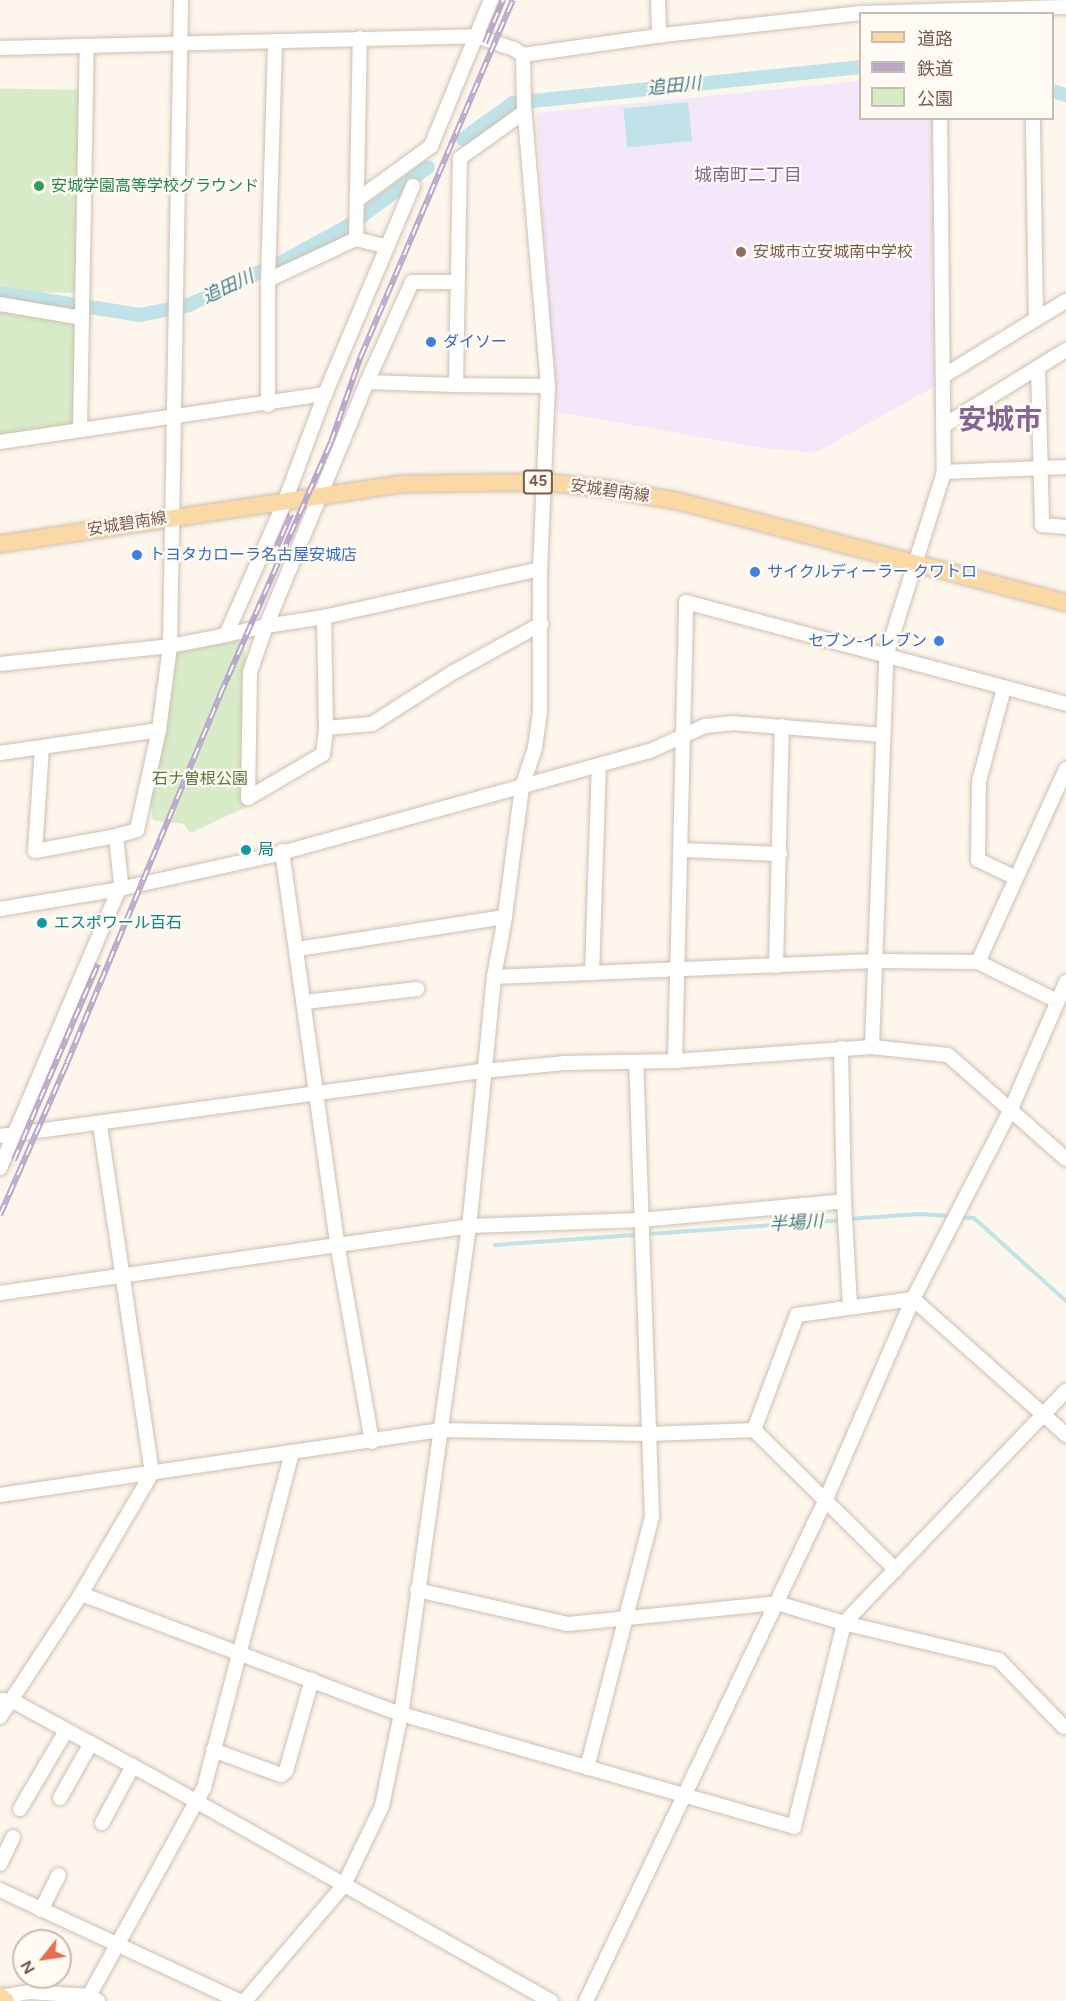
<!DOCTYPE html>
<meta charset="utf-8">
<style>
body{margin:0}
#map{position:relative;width:1066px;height:2001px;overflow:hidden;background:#fdf6ec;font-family:Figtree,"Noto Sans JP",sans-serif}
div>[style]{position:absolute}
.education>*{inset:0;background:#f3e8fa}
.green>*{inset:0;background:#d8ecc9;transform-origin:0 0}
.water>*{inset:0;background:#bfe3e8;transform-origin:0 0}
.stream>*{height:4px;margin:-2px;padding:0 2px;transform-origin:2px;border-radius:2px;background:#bfe3e8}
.canal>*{height:14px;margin:-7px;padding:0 7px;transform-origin:7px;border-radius:7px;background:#bfe3e8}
.roads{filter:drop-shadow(0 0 2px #d1beb0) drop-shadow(0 0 2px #d1beb0)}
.minor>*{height:14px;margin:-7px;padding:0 7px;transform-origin:7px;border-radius:7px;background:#fff}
.major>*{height:16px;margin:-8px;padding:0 8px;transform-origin:8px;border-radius:8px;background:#fbd9a5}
.rail>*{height:6px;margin-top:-3px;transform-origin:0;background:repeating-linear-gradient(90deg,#fffaf3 0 11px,#b9a8c9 0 22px);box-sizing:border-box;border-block:2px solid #b9a8c9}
.dots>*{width:16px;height:16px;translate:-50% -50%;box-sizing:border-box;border:3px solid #fffaf3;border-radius:50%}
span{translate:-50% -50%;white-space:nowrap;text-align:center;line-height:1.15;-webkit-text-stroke:4.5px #fffaf3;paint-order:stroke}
.shield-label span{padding:2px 4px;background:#fffaf3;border:2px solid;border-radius:4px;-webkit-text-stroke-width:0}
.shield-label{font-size:15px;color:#7a5c4d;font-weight:700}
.leisure-label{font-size:16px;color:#27864d}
.left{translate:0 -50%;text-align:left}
.education-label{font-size:16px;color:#785e54}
.shop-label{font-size:16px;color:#366cbe}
.right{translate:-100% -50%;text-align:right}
.street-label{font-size:16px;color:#7a5c4d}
.park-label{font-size:16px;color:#537a41}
.culture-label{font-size:16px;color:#0d838f}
.water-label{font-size:18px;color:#437c86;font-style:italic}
.neighbourhood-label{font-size:18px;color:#846695}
.town-label{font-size:28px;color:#846695;font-weight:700}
.legend{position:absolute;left:859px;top:12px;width:195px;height:108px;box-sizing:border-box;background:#fffaf3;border:2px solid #cabbb1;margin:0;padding:8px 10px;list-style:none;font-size:18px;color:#7a5c4d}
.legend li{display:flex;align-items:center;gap:12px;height:30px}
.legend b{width:30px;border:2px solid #cabbb1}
.north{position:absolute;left:12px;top:1929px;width:60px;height:60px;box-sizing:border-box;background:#fffaf3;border:2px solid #cabbb1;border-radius:50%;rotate:240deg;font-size:16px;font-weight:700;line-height:24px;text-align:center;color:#7a5c4d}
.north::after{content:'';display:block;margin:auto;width:21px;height:27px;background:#e76f51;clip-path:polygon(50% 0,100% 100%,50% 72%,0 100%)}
</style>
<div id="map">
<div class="education">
<div style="clip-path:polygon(860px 81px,860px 118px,934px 119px,936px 386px,815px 453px,764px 448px,557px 412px,536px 113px)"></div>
</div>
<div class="green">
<div style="left:80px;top:90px;width:203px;height:80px;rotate:91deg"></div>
<div style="clip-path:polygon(0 308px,73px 320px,77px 324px,74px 420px,70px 425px,0 435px)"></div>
<div style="clip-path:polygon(238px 640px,245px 645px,246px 807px,190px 833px,184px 824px,153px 820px,150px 799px,163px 743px,176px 653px)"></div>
</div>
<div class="water">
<div style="left:688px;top:102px;width:39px;height:65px;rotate:84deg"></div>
</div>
<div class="stream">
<div style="left:959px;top:1217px;width:15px;rotate:4deg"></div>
<div style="left:974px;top:1218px;width:124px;rotate:42.1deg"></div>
<div style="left:848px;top:1219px;width:72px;rotate:-4deg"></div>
<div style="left:920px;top:1214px;width:32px;rotate:4deg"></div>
<div style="left:495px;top:1245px;width:347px;rotate:-4.1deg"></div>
</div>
<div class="canal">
<div style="left:1052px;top:91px;width:15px;rotate:16deg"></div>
<div style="left:463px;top:139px;width:62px;rotate:-35.8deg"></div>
<div style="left:513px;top:103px;width:349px;rotate:-5.9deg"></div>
<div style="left:0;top:293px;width:142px;rotate:8.9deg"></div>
<div style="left:140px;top:315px;width:50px;rotate:-11.5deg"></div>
<div style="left:189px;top:305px;width:107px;rotate:-24.9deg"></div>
<div style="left:286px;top:260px;width:73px;rotate:-28.7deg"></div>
<div style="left:350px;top:225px;width:97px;rotate:-36.6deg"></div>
</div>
<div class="roads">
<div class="minor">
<div style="left:658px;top:0;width:36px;rotate:88deg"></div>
<div style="left:0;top:48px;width:476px;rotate:-1.4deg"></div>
<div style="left:476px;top:36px;width:40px;rotate:18.9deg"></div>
<div style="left:514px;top:49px;width:11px;rotate:34deg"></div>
<div style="left:523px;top:55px;width:50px;rotate:88.9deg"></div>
<div style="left:524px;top:105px;width:282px;rotate:85.1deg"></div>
<div style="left:548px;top:386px;width:183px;rotate:92.5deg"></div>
<div style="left:540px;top:569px;width:143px;rotate:90deg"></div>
<div style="left:540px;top:712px;width:36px;rotate:98deg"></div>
<div style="left:535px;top:748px;width:41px;rotate:108.4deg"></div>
<div style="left:522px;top:787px;width:131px;rotate:97.5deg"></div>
<div style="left:505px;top:917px;width:61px;rotate:100.4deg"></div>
<div style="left:494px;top:977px;width:250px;rotate:95.7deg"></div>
<div style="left:469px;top:1226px;width:493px;rotate:97.9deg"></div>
<div style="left:401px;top:1714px;width:94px;rotate:101.7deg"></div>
<div style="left:382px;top:1806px;width:88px;rotate:115.7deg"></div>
<div style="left:344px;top:1885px;width:153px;rotate:130.5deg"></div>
<div style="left:523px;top:55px;width:141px;rotate:-8.1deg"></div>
<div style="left:663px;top:35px;width:200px;rotate:-6.3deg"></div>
<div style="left:862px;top:13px;width:204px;rotate:-1.7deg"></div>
<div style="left:940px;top:118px;width:354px;rotate:89.4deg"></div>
<div style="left:357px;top:200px;width:92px;rotate:-36.1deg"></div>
<div style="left:431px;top:146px;width:158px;rotate:-67.7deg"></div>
<div style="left:356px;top:239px;width:32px;rotate:14deg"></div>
<div style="left:268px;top:280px;width:97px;rotate:-25deg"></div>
<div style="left:356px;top:239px;width:201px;rotate:-88.9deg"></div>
<div style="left:457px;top:282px;width:45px;rotate:180deg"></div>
<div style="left:412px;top:282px;width:110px;rotate:114.2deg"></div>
<div style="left:367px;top:382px;width:89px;rotate:1.9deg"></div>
<div style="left:456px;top:385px;width:227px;rotate:-89deg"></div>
<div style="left:460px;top:158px;width:79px;rotate:-35.7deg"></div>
<div style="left:0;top:304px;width:83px;rotate:9.7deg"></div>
<div style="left:1036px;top:319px;width:35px;rotate:-31deg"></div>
<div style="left:1038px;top:368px;width:157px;rotate:88.5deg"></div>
<div style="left:1042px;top:525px;width:24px;rotate:5deg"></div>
<div style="left:945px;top:375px;width:107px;rotate:-31.6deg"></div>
<div style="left:1036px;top:319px;width:201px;rotate:-90.9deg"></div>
<div style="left:456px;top:385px;width:92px;rotate:0.6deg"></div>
<div style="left:268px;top:405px;width:125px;rotate:-90deg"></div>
<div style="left:268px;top:280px;width:239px;rotate:-88.3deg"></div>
<div style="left:943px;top:426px;width:145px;rotate:-31.7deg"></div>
<div style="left:80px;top:430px;width:384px;rotate:-89deg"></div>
<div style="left:0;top:442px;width:329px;rotate:-8.4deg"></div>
<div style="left:540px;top:569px;width:221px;rotate:167.5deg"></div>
<div style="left:324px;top:617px;width:59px;rotate:171.2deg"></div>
<div style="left:266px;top:626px;width:49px;rotate:109.2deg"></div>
<div style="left:250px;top:672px;width:126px;rotate:90.9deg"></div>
<div style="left:248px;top:798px;width:87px;rotate:-30.4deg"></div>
<div style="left:323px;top:754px;width:26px;rotate:-83deg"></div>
<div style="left:326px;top:728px;width:46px;rotate:-5deg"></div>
<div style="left:372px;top:724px;width:95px;rotate:-32.5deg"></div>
<div style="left:452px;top:673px;width:102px;rotate:-28.8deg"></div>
<div style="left:324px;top:617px;width:111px;rotate:89deg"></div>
<div style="left:226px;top:635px;width:41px;rotate:-12.7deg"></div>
<div style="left:266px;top:626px;width:264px;rotate:-67.5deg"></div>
<div style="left:0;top:664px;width:171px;rotate:-6deg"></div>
<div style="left:170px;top:646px;width:57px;rotate:-11.1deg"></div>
<div style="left:226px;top:635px;width:146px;rotate:-66.2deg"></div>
<div style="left:285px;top:501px;width:114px;rotate:-69.5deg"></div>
<div style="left:325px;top:394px;width:226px;rotate:-67.1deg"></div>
<div style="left:1004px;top:688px;width:96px;rotate:105deg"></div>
<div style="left:979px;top:781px;width:79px;rotate:90.7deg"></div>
<div style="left:978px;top:860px;width:42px;rotate:25.3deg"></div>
<div style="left:42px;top:748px;width:103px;rotate:93.9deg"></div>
<div style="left:35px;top:851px;width:82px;rotate:-10.5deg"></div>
<div style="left:0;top:753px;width:161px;rotate:-8.2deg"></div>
<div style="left:159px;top:730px;width:85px;rotate:-82.5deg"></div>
<div style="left:170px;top:646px;width:646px;rotate:-89.02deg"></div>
<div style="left:682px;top:850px;width:98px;rotate:2.3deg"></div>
<div style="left:282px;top:851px;width:396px;rotate:82deg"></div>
<div style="left:337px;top:1243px;width:202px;rotate:80deg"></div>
<div style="left:0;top:909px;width:121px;rotate:-9.5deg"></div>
<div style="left:119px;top:889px;width:159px;rotate:-12.4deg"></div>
<div style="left:274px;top:855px;width:390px;rotate:-15.5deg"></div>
<div style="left:650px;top:751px;width:60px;rotate:-24.4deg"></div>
<div style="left:705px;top:726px;width:27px;rotate:-6deg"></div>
<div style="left:732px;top:723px;width:152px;rotate:4.5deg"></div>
<div style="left:298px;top:949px;width:209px;rotate:-8.8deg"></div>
<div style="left:978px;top:962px;width:212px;rotate:-65.5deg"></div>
<div style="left:776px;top:966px;width:240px;rotate:-88.6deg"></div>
<div style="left:592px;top:973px;width:207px;rotate:-88.1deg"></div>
<div style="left:494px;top:977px;width:381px;rotate:-2.4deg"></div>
<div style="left:875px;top:961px;width:103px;rotate:0.6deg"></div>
<div style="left:978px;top:962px;width:88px;rotate:26.3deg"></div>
<div style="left:305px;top:1002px;width:113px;rotate:-6.6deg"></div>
<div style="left:872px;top:1047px;width:391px;rotate:-87.9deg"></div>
<div style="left:886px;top:656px;width:193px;rotate:-72.5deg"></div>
<div style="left:944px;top:472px;width:122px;rotate:-2.3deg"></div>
<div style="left:841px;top:1048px;width:153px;rotate:88.9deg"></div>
<div style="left:844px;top:1201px;width:105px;rotate:86.7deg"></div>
<div style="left:675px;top:1061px;width:459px;rotate:-88.6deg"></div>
<div style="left:686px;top:602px;width:393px;rotate:15deg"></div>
<div style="left:0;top:1136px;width:487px;rotate:-7.7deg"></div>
<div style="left:483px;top:1071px;width:81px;rotate:-5.6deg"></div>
<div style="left:564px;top:1063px;width:111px;rotate:-1deg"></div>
<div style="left:675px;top:1061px;width:197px;rotate:-4.1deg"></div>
<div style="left:872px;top:1047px;width:76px;rotate:6deg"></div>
<div style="left:948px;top:1055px;width:157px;rotate:41.4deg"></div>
<div style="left:0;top:1168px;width:303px;rotate:-66.9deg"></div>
<div style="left:119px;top:889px;width:6px;rotate:-72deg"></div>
<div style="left:121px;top:883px;width:47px;rotate:-96.1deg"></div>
<div style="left:116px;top:836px;width:22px;rotate:-16deg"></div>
<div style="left:137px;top:830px;width:102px;rotate:-77.6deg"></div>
<div style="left:0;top:1293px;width:474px;rotate:-8.1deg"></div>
<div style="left:469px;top:1226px;width:172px;rotate:-2deg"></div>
<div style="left:641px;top:1220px;width:204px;rotate:-5.3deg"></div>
<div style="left:754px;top:1430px;width:123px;rotate:-69.5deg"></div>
<div style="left:797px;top:1315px;width:117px;rotate:-7.9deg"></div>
<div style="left:913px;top:1299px;width:205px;rotate:41.6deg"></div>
<div style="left:0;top:1495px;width:446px;rotate:-8.4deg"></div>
<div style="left:441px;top:1430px;width:208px;rotate:1.1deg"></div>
<div style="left:649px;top:1434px;width:105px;rotate:-2.2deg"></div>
<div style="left:754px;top:1430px;width:199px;rotate:44.6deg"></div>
<div style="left:417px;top:1590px;width:155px;rotate:12.7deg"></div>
<div style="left:568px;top:1624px;width:210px;rotate:-5.7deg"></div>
<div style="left:777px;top:1603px;width:70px;rotate:16.6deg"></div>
<div style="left:844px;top:1623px;width:159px;rotate:13.4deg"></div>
<div style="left:999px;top:1660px;width:93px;rotate:45.9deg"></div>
<div style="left:81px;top:1594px;width:342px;rotate:20.6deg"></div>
<div style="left:401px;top:1714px;width:409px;rotate:16deg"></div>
<div style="left:794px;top:1827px;width:210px;rotate:-76.2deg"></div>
<div style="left:844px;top:1623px;width:321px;rotate:-46.3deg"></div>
<div style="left:0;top:1700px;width:11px"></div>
<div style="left:11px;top:1700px;width:162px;rotate:28.5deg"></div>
<div style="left:153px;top:1777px;width:457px;rotate:29.4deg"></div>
<div style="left:0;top:1717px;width:147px;rotate:-56.6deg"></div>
<div style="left:81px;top:1594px;width:140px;rotate:-59.6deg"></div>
<div style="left:152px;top:1473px;width:353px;rotate:-98.5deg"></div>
<div style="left:213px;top:1750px;width:72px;rotate:20.2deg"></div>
<div style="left:281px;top:1775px;width:6px;rotate:-39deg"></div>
<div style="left:286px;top:1771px;width:95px;rotate:-74.1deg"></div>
<div style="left:587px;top:1768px;width:260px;rotate:-75.5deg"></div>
<div style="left:652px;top:1516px;width:453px;rotate:-92deg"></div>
<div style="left:60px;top:1798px;width:63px;rotate:-60.6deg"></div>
<div style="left:20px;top:1809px;width:91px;rotate:-59.5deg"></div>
<div style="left:102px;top:1823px;width:65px;rotate:-61.5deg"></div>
<div style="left:0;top:1864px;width:30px;rotate:-64deg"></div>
<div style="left:0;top:1890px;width:264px;rotate:24.9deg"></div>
<div style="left:41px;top:1910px;width:39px;rotate:-63deg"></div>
<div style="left:1px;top:1997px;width:29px;rotate:-10deg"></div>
<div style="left:30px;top:1992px;width:59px;rotate:3.9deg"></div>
<div style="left:98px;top:2001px;width:10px;rotate:-151deg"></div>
<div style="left:89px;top:1996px;width:238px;rotate:-61.1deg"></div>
<div style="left:204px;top:1788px;width:347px;rotate:-75.3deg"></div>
<div style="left:586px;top:2001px;width:556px;rotate:-64.45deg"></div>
<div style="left:826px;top:1499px;width:218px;rotate:-66.5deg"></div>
<div style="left:913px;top:1299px;width:212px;rotate:-62.7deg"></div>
<div style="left:1010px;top:1111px;width:141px;rotate:-66.5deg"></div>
</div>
<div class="major">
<div style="left:0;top:544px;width:406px;rotate:-8.5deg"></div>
<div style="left:402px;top:484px;width:142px;rotate:-0.8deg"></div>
<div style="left:544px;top:482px;width:65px;rotate:6.1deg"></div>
<div style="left:609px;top:489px;width:74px;rotate:10.1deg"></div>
<div style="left:682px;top:502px;width:397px;rotate:14.7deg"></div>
<div style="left:0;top:1996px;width:8px;rotate:40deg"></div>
</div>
</div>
<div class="rail">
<div style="left:485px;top:43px;width:47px;rotate:-67.3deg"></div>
<div style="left:273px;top:556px;width:46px;rotate:-66.8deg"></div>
<div style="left:14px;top:1160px;width:213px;rotate:-66.8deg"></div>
<div style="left:0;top:1215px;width:166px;rotate:-66.2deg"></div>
<div style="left:67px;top:1063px;width:399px;rotate:-67.4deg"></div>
<div style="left:220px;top:695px;width:276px;rotate:-66.3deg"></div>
<div style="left:331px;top:442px;width:91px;rotate:-70.8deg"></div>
<div style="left:361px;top:356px;width:387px;rotate:-66.9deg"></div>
</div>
<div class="dots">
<div style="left:39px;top:186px;background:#2e9e5b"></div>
<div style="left:741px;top:252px;background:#8d6e63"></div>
<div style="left:431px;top:342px;background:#3f7fe0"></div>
<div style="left:137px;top:555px;background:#3f7fe0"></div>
<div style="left:755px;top:572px;background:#3f7fe0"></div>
<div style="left:939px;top:641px;background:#3f7fe0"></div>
<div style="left:246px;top:850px;background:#0f9aa8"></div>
<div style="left:42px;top:923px;background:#0f9aa8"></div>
</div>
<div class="shield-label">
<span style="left:538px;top:482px">45</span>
</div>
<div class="leisure-label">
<span class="left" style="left:51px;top:186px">安城学園高等学校グラウンド</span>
</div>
<div class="education-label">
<span class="left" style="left:753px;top:252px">安城市立安城南中学校</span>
</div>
<div class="shop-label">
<span class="left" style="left:443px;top:342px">ダイソー</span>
<span class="left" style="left:149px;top:555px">トヨタカローラ名古屋安城店</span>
<span class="left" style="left:767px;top:572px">サイクルディーラー クワトロ</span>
<span class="right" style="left:927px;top:641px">セブン-イレブン</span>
</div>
<div class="street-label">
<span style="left:610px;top:491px;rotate:8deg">安城碧南線</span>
<span style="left:127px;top:524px;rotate:-9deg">安城碧南線</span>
</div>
<div class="park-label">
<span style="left:200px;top:779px">石ナ曽根公園</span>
</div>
<div class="culture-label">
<span class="left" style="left:258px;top:850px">局</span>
<span class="left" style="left:54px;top:923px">エスポワール百石</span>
</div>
<div class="water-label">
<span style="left:674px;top:86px;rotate:-6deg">追田川</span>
<span style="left:228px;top:287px;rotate:-25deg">追田川</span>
<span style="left:796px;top:1223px;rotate:-4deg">半場川</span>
</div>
<div class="neighbourhood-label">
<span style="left:748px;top:175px">城南町二丁目</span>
</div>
<div class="town-label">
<span style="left:1000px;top:419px">安城市</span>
</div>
<ul class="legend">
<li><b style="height:8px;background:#fbd9a5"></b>道路</li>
<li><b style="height:8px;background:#b9a8c9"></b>鉄道</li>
<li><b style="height:16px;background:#d8ecc9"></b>公園</li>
</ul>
<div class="north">N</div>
</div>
